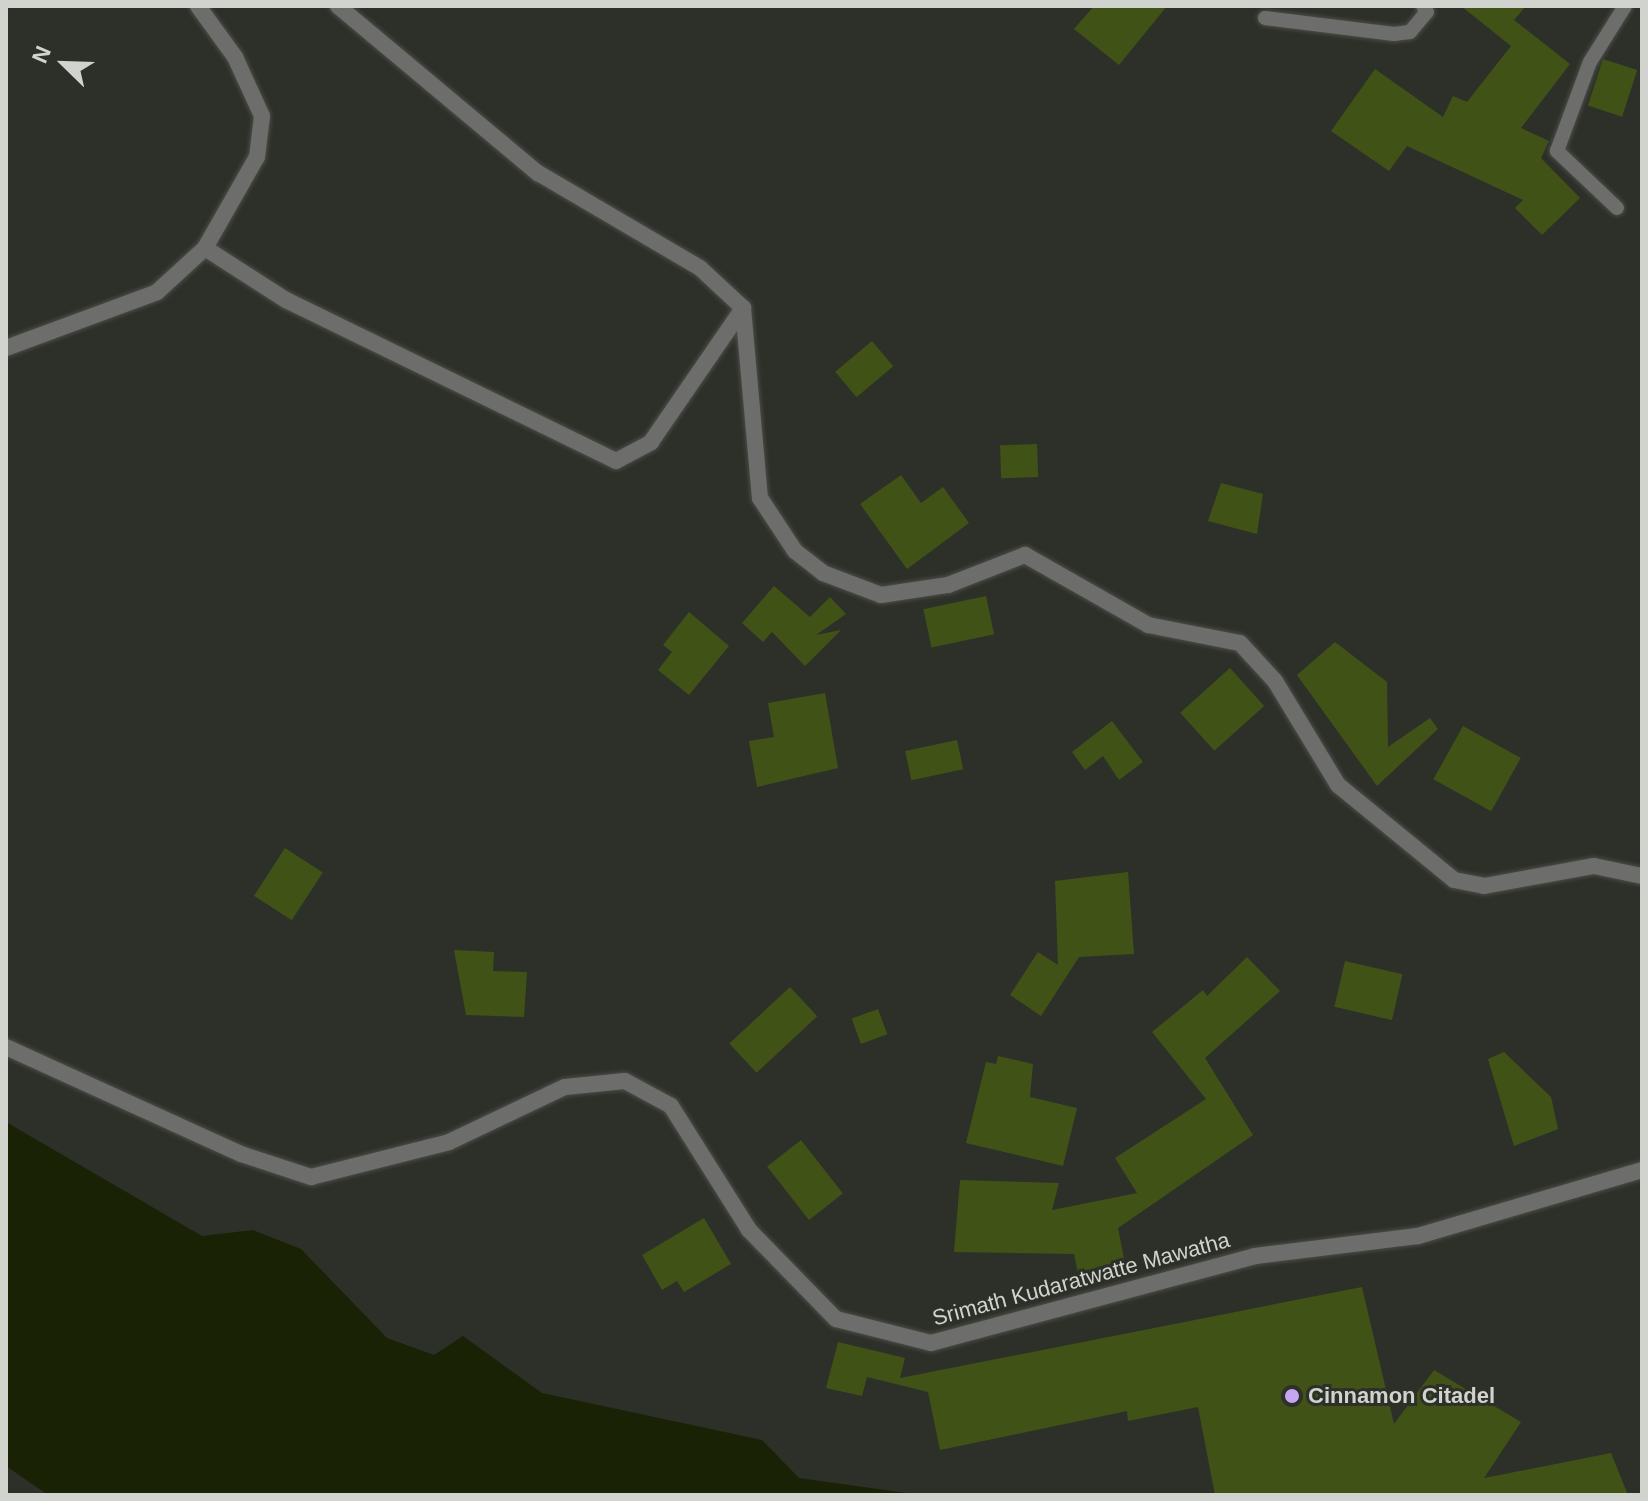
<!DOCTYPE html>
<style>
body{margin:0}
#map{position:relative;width:1648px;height:1501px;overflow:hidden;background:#2d3029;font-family:Arial,sans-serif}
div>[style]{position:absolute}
.water>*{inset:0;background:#192204}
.building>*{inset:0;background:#415217;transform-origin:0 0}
.roads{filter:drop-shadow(0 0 2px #4b4d47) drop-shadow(0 0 2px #4b4d47)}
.service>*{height:14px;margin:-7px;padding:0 7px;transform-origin:7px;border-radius:7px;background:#6d6e6b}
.minor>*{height:16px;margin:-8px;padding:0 8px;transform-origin:8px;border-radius:8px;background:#6d6e6b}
.tertiary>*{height:16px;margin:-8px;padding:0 8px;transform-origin:8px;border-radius:8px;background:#6d6e6b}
.dots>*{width:22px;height:22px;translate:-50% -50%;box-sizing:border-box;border:4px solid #2d3029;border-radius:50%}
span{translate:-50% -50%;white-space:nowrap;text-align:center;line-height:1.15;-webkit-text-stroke:6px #2d3029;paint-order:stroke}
.street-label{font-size:22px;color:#d1d3ce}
.poi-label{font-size:22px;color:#d1d3ce;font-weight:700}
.left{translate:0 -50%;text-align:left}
.frame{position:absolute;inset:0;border:8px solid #d1d3ce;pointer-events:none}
.north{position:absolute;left:24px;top:24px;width:80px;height:80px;-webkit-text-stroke:6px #2d3029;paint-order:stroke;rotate:293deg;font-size:22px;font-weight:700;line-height:32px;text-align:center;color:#d1d3ce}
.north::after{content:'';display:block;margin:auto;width:28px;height:36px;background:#d1d3ce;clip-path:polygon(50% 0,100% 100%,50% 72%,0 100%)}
</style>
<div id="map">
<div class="water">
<div style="clip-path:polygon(6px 1122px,202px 1236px,253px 1230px,301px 1249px,387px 1338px,434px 1355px,463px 1336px,542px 1393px,762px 1440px,799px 1478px,921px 1495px,48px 1495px,6px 1466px)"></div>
</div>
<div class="building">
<div style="clip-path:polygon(1094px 6px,1167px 6px,1119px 65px,1074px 29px)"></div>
<div style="clip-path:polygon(1461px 6px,1526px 6px,1514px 20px,1570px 64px,1521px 128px,1549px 141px,1541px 158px,1580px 198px,1542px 235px,1515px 208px,1523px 200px,1407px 146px,1389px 171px,1331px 131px,1375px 69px,1443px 117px,1453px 96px,1467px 102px,1511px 46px)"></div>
<div style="left:1603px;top:59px;width:36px;height:49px;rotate:18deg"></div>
<div style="left:872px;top:341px;width:33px;height:48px;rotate:50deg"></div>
<div style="left:1037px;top:444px;width:33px;height:37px;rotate:88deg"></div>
<div style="clip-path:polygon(901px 475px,921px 503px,943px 487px,969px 523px,907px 569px,860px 504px)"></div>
<div style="clip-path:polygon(1221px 483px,1263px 494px,1257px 534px,1208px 521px)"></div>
<div style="clip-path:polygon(774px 586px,810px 617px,830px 597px,846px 614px,816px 635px,841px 630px,805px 666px,772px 632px,763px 642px,742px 623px)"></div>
<div style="left:986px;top:596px;width:39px;height:64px;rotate:78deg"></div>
<div style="clip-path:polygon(689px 612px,729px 646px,689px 695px,658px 670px,672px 652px,663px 645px)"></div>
<div style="clip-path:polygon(1335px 642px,1387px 682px,1388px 747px,1430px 718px,1438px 729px,1377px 786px,1297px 675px)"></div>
<div style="left:1230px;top:668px;width:51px;height:67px;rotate:48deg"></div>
<div style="clip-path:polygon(825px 693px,838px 768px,757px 787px,749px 741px,774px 737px,768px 703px)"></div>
<div style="clip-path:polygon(1112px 721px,1143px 762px,1119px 780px,1103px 756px,1085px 770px,1072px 752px)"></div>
<div style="left:1463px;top:726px;width:66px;height:61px;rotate:29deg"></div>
<div style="left:957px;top:740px;width:30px;height:53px;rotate:78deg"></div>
<div style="left:285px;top:848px;width:45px;height:57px;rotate:33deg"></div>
<div style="clip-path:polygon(1128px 872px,1134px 954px,1079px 957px,1041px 1016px,1010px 995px,1038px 952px,1058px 965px,1055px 881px)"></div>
<div style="clip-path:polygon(454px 950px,494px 952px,493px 971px,527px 972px,524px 1017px,466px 1015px)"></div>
<div style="clip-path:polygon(1247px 957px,1280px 991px,1205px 1058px,1253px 1135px,1118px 1228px,1125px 1264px,1078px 1274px,1074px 1254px,954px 1252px,960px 1180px,1059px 1183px,1052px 1210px,1137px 1193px,1115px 1158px,1206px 1099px,1152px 1032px,1203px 990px,1207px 996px)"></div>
<div style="left:1345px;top:961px;width:59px;height:47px;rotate:13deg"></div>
<div style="left:790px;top:987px;width:40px;height:83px;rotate:47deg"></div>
<div style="left:878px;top:1009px;width:27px;height:28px;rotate:70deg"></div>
<div style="clip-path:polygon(1504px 1052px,1551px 1097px,1558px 1129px,1514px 1146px,1488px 1059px)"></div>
<div style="clip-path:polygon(998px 1056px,1033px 1064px,1030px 1097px,1077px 1108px,1063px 1166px,966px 1143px,986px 1062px,996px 1064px)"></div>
<div style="left:801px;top:1140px;width:68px;height:43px;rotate:52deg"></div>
<div style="clip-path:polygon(704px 1218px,731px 1264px,684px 1292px,677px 1281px,662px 1290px,642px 1255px)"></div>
<div style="clip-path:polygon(1362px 1287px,1394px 1424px,1434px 1370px,1521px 1422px,1484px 1478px,1611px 1453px,1628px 1495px,1215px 1495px,1198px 1407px,1128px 1421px,1127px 1411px,940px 1450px,928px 1392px,867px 1377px,862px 1396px,826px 1388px,838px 1342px,905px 1358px,900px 1378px)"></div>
</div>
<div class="roads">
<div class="service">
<div style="left:1265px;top:18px;width:130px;rotate:7.1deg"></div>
<div style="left:1394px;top:34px;width:16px;rotate:-7deg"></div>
<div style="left:1410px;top:32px;width:26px;rotate:-50deg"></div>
<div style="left:1427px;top:12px;width:7px;rotate:-124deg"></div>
<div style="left:1617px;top:208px;width:83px;rotate:-136.5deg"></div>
<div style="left:1557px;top:151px;width:95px;rotate:-69.7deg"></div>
<div style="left:1590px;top:62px;width:66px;rotate:-58deg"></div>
</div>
<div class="minor">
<div style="left:338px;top:6px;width:261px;rotate:39.9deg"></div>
<div style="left:538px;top:173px;width:188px;rotate:30.4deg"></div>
<div style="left:700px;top:268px;width:59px;rotate:42.9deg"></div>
<div style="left:743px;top:308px;width:191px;rotate:84.9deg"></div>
<div style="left:760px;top:498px;width:64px;rotate:56.6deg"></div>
<div style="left:795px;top:551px;width:36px;rotate:38deg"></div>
<div style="left:823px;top:573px;width:62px;rotate:20.8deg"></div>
<div style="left:881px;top:595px;width:68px;rotate:-8.5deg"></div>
<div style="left:948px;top:585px;width:83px;rotate:-21.3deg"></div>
<div style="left:1025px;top:555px;width:142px;rotate:29.6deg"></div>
<div style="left:1148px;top:625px;width:94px;rotate:11.1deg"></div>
<div style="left:1240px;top:643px;width:52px;rotate:47.4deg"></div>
<div style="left:1275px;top:681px;width:122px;rotate:58.8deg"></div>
<div style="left:1338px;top:785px;width:150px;rotate:39.3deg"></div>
<div style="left:1454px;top:880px;width:31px;rotate:11deg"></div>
<div style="left:1484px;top:886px;width:112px;rotate:-10.3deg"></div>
<div style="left:1594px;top:866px;width:49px;rotate:11.8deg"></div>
<div style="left:205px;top:248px;width:96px;rotate:32.7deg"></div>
<div style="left:286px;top:300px;width:367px;rotate:26deg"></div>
<div style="left:616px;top:461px;width:40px;rotate:-28deg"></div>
<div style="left:651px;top:442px;width:163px;rotate:-55.5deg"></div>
<div style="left:6px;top:348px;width:161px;rotate:-20.3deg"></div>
<div style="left:157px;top:292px;width:65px;rotate:-42.5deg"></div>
<div style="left:205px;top:248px;width:105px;rotate:-60.3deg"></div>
<div style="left:257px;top:157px;width:41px;rotate:-83deg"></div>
<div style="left:262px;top:116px;width:65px;rotate:-114.6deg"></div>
<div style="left:235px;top:57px;width:63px;rotate:-126deg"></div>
</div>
<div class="tertiary">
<div style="left:6px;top:1047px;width:258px;rotate:24.5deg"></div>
<div style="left:241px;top:1154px;width:74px;rotate:18.2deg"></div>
<div style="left:311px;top:1177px;width:142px;rotate:-14.2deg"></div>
<div style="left:449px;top:1142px;width:128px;rotate:-25.4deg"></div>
<div style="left:565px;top:1087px;width:60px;rotate:-5.7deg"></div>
<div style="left:625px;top:1081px;width:52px;rotate:28.5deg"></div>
<div style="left:671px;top:1106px;width:146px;rotate:57.8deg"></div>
<div style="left:749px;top:1230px;width:124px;rotate:45.7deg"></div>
<div style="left:836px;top:1319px;width:98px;rotate:14.2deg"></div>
<div style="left:931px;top:1343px;width:335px;rotate:-15deg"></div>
<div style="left:1255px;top:1256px;width:164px;rotate:-7deg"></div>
<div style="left:1418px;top:1236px;width:234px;rotate:-16.4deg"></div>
</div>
</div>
<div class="dots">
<div style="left:1292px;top:1396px;background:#c6a6f0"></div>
</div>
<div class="street-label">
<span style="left:1081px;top:1279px;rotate:-15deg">Srimath Kudaratwatte Mawatha</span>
</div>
<div class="poi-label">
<span class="left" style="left:1308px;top:1396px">Cinnamon Citadel</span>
</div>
<div class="frame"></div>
<div class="north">N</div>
</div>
